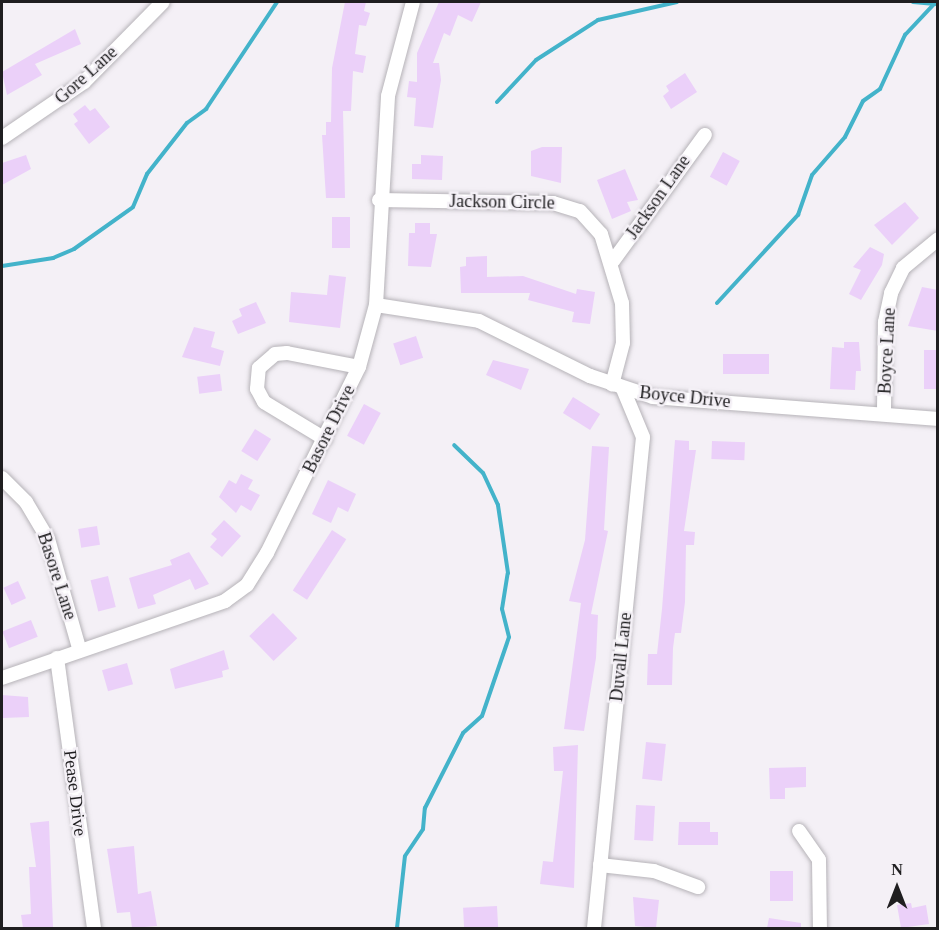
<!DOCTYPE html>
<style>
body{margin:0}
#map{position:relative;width:939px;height:930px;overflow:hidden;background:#f4f0f6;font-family:Georgia,serif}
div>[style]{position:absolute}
.stream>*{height:4px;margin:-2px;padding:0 2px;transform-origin:2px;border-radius:2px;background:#43b3ca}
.building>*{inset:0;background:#ebd0f9;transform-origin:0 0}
.roads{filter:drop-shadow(0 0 2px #b6b3b8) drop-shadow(0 0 2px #b6b3b8)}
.minor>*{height:14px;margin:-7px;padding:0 7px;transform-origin:7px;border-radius:7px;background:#fff}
span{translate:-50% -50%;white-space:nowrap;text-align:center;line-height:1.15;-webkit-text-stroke:5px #f4f0f6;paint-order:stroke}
.street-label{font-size:18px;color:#1f1e20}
.frame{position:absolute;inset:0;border:3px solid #1f1e20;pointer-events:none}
.north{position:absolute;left:867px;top:858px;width:60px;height:60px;-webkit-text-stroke:4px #f4f0f6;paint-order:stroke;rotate:0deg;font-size:16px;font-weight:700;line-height:24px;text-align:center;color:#1f1e20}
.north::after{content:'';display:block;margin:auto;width:21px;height:27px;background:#1f1e20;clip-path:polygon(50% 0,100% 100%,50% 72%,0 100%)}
</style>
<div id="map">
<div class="stream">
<div style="left:913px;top:2px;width:25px;rotate:5deg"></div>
<div style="left:497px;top:102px;width:57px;rotate:-47.1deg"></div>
<div style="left:536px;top:60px;width:74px;rotate:-32.8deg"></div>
<div style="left:598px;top:20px;width:81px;rotate:-12.8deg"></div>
<div style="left:2px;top:266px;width:52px;rotate:-8.9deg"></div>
<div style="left:53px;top:258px;width:23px;rotate:-23deg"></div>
<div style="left:74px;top:249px;width:72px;rotate:-35.4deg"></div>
<div style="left:133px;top:207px;width:36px;rotate:-67deg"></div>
<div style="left:147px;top:174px;width:65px;rotate:-51.9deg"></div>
<div style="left:187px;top:123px;width:24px;rotate:-36deg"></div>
<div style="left:206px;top:109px;width:128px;rotate:-56.4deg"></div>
<div style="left:717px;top:303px;width:120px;rotate:-47.4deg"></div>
<div style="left:798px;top:215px;width:42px;rotate:-70.7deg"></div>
<div style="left:812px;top:175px;width:50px;rotate:-49deg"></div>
<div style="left:845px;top:137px;width:40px;rotate:-63.4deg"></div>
<div style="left:863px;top:101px;width:21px;rotate:-35deg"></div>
<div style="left:880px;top:89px;width:60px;rotate:-65.2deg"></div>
<div style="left:905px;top:35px;width:42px;rotate:-46.9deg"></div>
<div style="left:397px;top:928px;width:72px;rotate:-83.7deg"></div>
<div style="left:405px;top:856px;width:32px;rotate:-56deg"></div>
<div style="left:423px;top:829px;width:21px;rotate:-85deg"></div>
<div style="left:425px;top:808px;width:84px;rotate:-63.1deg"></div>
<div style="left:463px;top:733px;width:25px;rotate:-42deg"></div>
<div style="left:482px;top:716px;width:83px;rotate:-71.1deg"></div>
<div style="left:509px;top:637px;width:29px;rotate:-104deg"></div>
<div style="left:502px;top:609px;width:36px;rotate:-81deg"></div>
<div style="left:508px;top:573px;width:69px;rotate:-98.4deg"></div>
<div style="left:498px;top:505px;width:35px;rotate:-115deg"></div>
<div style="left:483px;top:473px;width:40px;rotate:-136deg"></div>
</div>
<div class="building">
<div style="clip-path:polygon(345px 2px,366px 2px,364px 11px,370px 13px,366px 26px,359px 25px,355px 54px,366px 56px,363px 73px,353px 71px,351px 111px,343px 111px,345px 198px,326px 198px,322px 135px,326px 135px,326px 122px,331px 122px,332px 68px)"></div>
<div style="clip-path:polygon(439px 2px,481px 2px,472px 22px,458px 15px,450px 36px,444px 33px,433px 63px,439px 63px,441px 80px,433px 128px,414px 126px,416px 98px,407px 97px,409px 81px,417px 82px,417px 53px)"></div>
<div style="clip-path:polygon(75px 29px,81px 44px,35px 64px,42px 75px,7px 95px,2px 72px)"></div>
<div style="clip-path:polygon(685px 73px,697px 92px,671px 109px,663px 96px,669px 91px,666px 86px)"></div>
<div style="clip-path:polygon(85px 105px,90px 111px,95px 108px,110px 127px,89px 144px,74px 124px,78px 121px,73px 114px)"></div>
<div style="clip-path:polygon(542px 147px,562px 147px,561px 183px,531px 176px,531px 151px)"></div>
<div style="left:723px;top:152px;width:19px;height:28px;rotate:28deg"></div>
<div style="clip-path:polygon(26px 155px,31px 169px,2px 185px,2px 163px)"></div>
<div style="clip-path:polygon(421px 155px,443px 156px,442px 180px,412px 179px,412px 164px,421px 164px)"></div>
<div style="clip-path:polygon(625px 169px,638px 200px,627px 202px,631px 211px,612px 219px,597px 180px)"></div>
<div style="clip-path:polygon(905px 202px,919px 218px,892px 245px,874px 225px)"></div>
<div style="left:332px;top:217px;width:18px;height:31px"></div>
<div style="clip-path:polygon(415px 223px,430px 223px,430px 234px,437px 234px,431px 267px,408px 266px,409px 233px,415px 233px)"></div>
<div style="clip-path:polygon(870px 247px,884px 254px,882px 265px,861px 300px,849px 294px,861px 270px,853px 267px)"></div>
<div style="clip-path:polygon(487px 256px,487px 277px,523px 276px,576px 294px,577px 289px,595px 292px,590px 324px,572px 322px,574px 312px,528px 300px,530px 293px,461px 293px,460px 267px,466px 266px,466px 257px)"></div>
<div style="clip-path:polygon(329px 275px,346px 277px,340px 328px,289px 322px,291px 292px,327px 295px)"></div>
<div style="clip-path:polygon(922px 287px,938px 290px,938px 331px,908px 326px)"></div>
<div style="clip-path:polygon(256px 302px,266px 323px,238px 334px,232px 321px,242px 316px,239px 309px)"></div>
<div style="clip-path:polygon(194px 327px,215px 332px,211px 347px,224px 351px,220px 366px,182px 357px)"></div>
<div style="left:416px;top:336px;width:23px;height:24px;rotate:72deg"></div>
<div style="clip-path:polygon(844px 342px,859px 342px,861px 371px,856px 371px,855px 390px,830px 389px,832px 347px,844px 348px)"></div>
<div style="left:924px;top:350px;width:14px;height:39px"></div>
<div style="left:723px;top:354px;width:46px;height:20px"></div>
<div style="clip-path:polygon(493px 360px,529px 369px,521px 390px,486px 375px)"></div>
<div style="left:220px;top:374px;width:17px;height:23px;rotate:83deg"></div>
<div style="left:573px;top:397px;width:32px;height:19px;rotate:32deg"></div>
<div style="left:364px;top:404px;width:19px;height:36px;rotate:28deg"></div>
<div style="left:255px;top:429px;width:19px;height:26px;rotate:32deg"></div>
<div style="clip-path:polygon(675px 440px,689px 441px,689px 450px,696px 450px,684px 531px,695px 532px,694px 545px,686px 545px,685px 602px,681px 633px,675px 633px,673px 648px,672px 685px,647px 685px,648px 654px,657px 654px,662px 609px)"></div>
<div style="left:712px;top:441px;width:33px;height:18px;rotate:2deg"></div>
<div style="clip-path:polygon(592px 446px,609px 447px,604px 530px,608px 531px,591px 614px,598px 615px,596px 658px,584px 731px,564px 729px,581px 603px,569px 601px,585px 540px)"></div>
<div style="clip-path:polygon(241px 474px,253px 480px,248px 489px,260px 495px,251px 511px,241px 505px,236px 513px,219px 497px,229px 480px,236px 484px)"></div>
<div style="clip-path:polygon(328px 480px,356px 494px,348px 512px,338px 507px,331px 523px,312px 514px)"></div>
<div style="clip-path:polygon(224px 520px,241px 536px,222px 557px,210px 547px,217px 539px,211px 534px)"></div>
<div style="left:97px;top:526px;width:19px;height:19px;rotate:81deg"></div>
<div style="left:332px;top:530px;width:17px;height:72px;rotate:33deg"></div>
<div style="clip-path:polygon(189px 552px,209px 584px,195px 590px,190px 579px,153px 595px,156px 604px,138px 609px,129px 578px,172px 565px,170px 560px)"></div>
<div style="left:108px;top:576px;width:32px;height:18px;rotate:76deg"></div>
<div style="left:18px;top:581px;width:19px;height:16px;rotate:65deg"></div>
<div style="left:273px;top:613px;width:35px;height:33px;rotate:46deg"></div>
<div style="left:31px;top:620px;width:18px;height:31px;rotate:68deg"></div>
<div style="clip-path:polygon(224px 650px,229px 669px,222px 671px,223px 677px,175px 689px,170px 669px)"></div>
<div style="left:127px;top:663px;width:22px;height:26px;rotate:74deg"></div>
<div style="clip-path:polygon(2px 695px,28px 697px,29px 717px,3px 718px)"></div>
<div style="left:646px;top:742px;width:20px;height:37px;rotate:6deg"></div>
<div style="clip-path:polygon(578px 745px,574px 888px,540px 884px,543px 861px,553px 862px,563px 771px,554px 771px,553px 747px)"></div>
<div style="clip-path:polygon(806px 767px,806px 787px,785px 788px,785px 799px,770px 799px,769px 768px)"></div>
<div style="left:636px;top:805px;width:19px;height:35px;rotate:3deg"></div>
<div style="clip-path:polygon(49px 821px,53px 927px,23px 928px,21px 915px,31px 914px,29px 867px,36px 867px,30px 823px)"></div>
<div style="clip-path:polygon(679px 822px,710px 822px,710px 832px,718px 832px,718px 845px,678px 845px)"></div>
<div style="clip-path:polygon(134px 846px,138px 894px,151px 891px,157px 926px,132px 928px,130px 912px,117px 913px,107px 849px)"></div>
<div style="left:770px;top:871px;width:23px;height:30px"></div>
<div style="clip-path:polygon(633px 897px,659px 900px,656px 928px,635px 926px)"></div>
<div style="clip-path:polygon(911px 903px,912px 908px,926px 905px,929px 924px,901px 928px,897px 905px)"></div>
<div style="left:497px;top:906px;width:22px;height:34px;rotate:87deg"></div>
<div style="clip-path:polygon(769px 918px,801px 923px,801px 928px,767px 928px)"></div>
</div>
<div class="roads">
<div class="minor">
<div style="left:2px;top:138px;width:99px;rotate:-34.3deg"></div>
<div style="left:84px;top:82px;width:112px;rotate:-45.4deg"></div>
<div style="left:379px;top:200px;width:174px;rotate:1deg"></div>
<div style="left:553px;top:203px;width:28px;rotate:17deg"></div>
<div style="left:580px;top:211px;width:31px;rotate:48deg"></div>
<div style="left:601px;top:234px;width:72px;rotate:73.1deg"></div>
<div style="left:622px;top:303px;width:40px;rotate:88.6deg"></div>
<div style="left:623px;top:343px;width:43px;rotate:104.7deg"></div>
<div style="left:613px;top:261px;width:156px;rotate:-53.9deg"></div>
<div style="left:376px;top:305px;width:104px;rotate:8.8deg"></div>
<div style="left:479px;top:321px;width:124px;rotate:26.4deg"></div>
<div style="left:590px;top:376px;width:66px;rotate:18.4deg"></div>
<div style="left:653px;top:397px;width:286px;rotate:4.4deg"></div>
<div style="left:884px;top:411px;width:89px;rotate:-89.4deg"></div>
<div style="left:885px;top:322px;width:30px;rotate:-78deg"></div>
<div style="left:891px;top:293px;width:28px;rotate:-64deg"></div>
<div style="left:903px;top:268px;width:45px;rotate:-39.6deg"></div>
<div style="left:325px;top:439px;width:71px;rotate:-148.8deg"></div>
<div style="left:264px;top:402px;width:15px;rotate:-118deg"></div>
<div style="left:257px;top:389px;width:21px;rotate:-85deg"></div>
<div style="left:259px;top:368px;width:21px;rotate:-41deg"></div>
<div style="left:275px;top:354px;width:12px;rotate:-5deg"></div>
<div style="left:287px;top:353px;width:73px;rotate:11deg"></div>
<div style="left:2px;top:478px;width:34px;rotate:45deg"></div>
<div style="left:26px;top:502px;width:43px;rotate:59.3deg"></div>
<div style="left:48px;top:539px;width:116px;rotate:74.1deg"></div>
<div style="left:57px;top:658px;width:273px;rotate:82.2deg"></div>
<div style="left:2px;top:678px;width:236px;rotate:-19deg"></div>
<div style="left:225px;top:601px;width:27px;rotate:-36deg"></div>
<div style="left:247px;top:585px;width:38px;rotate:-58deg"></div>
<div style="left:267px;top:553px;width:208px;rotate:-63.7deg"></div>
<div style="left:359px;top:367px;width:64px;rotate:-74.7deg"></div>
<div style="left:376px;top:305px;width:209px;rotate:-86.7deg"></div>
<div style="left:388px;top:96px;width:97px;rotate:-75.1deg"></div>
<div style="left:799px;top:831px;width:35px;rotate:55deg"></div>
<div style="left:819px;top:860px;width:68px;rotate:89.2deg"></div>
<div style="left:600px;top:865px;width:54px;rotate:6.3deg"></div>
<div style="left:654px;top:871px;width:47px;rotate:20deg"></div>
<div style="left:594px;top:928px;width:493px;rotate:-84.3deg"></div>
<div style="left:643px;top:437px;width:52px;rotate:-112.6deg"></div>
</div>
</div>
<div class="street-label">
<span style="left:86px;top:75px;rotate:-42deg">Gore Lane</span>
<span style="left:658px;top:197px;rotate:-55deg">Jackson Lane</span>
<span style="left:502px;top:202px;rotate:1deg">Jackson Circle</span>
<span style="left:887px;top:351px;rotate:-87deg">Boyce Lane</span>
<span style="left:685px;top:397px;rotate:6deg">Boyce Drive</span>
<span style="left:329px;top:429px;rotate:-64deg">Basore Drive</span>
<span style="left:57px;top:576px;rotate:72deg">Basore Lane</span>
<span style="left:621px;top:657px;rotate:-84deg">Duvall Lane</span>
<span style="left:75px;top:793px;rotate:83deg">Pease Drive</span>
</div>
<div class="frame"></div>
<div class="north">N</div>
</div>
